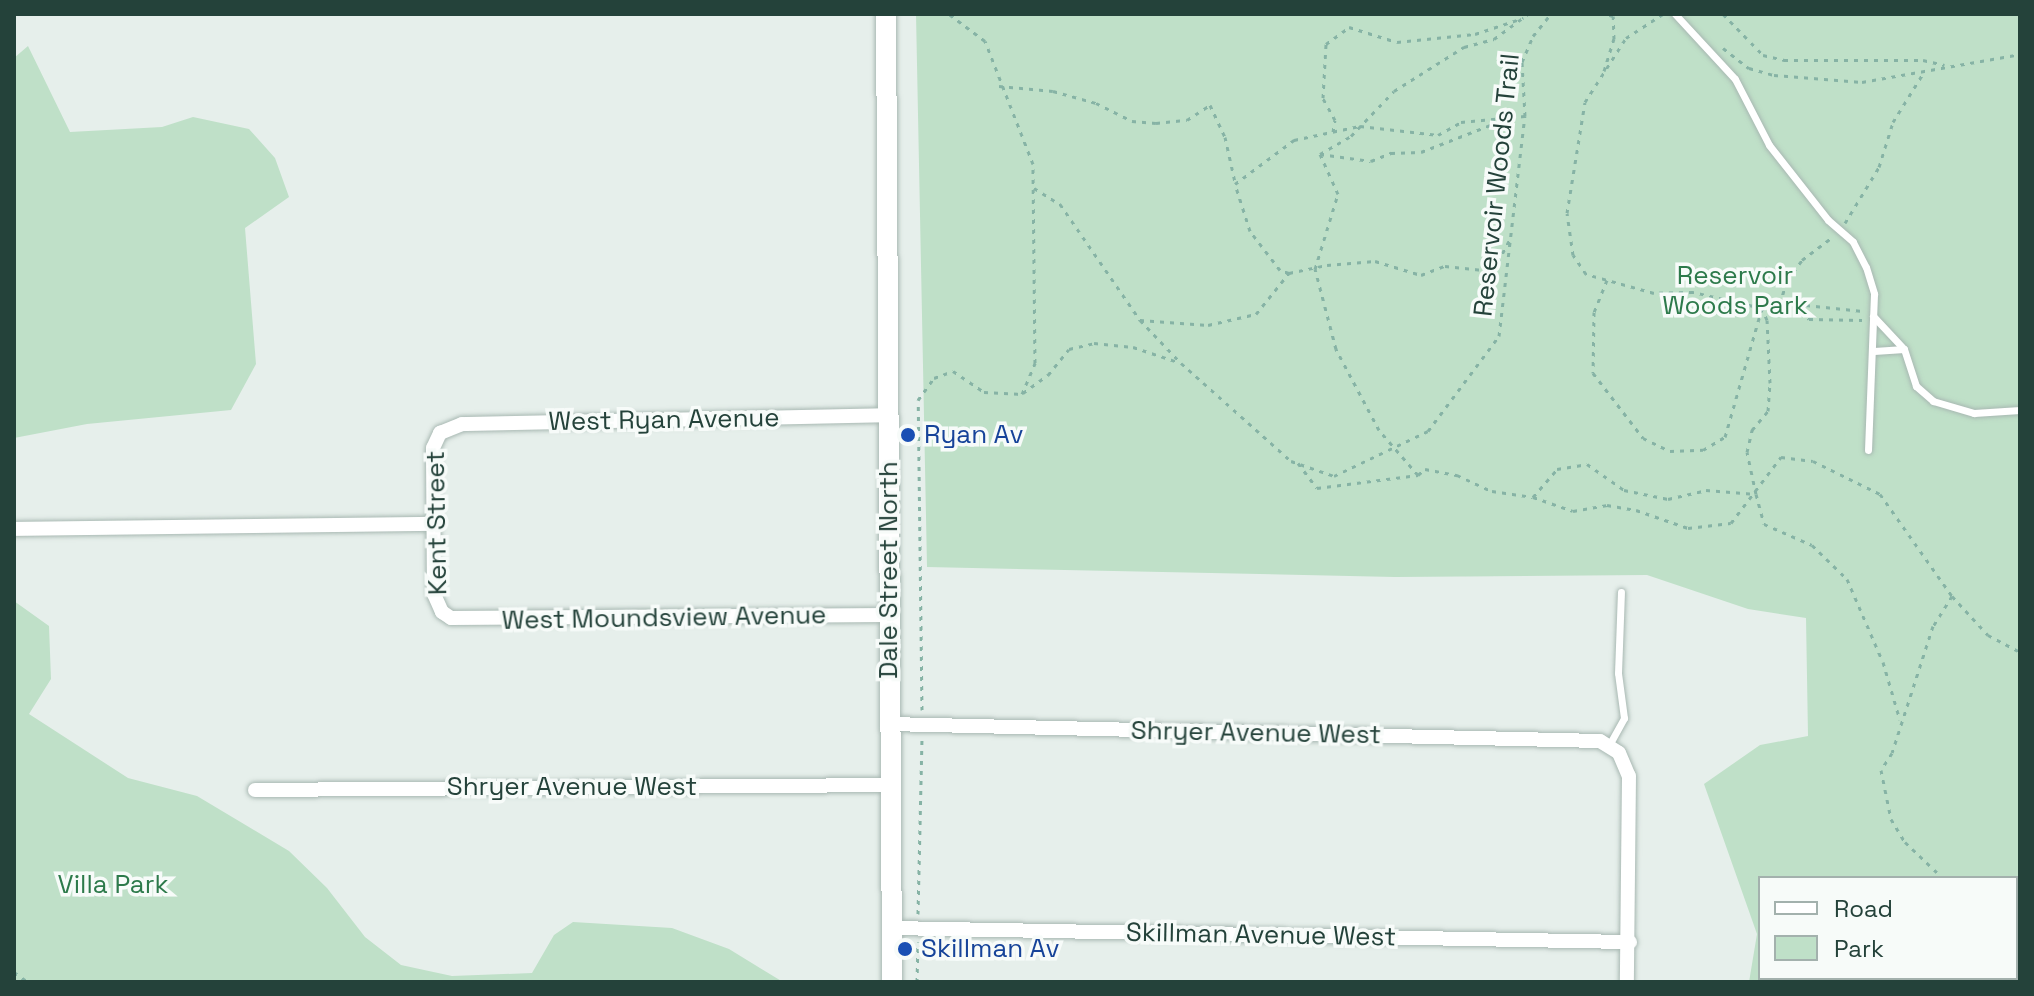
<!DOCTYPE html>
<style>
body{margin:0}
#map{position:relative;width:2034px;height:996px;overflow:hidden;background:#e6efeb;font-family:"Space Grotesk",sans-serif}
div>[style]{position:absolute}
.green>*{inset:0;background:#bfe0c8}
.path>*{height:3px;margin-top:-1.5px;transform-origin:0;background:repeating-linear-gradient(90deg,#86b3a5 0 4px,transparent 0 10px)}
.roads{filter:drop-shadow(0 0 2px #a8b8b2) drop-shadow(0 0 2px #a8b8b2)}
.lane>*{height:7px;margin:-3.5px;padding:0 3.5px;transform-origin:3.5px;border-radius:3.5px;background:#fff}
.street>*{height:14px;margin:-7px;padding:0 7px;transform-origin:7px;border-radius:7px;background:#fff}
.secondary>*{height:20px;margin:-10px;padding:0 10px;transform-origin:10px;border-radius:10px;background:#fff}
.dots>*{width:22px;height:22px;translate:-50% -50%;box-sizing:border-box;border:4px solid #f7fbf9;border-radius:50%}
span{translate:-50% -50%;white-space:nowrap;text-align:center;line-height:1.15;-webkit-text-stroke:7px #f7fbf9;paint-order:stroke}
.street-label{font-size:26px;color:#24423a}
.park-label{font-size:26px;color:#2d7a4b}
.transit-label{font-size:26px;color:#164399}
.left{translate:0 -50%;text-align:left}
.frame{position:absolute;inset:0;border:16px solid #24423a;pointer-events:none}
.legend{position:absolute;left:1758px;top:876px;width:260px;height:104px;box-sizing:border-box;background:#f7fbf9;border:2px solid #a3b1ad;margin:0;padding:10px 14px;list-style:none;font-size:24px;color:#24423a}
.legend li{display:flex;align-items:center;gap:16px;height:40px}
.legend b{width:40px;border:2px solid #a3b1ad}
</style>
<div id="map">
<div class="green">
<div style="clip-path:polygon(evenodd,916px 14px,2020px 14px,2020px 982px,1749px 982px,1757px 934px,1704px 784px,1760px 745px,1808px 736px,1806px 618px,1748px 609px,1647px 575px,1395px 577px,927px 567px,916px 14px,1760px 878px,2016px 878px,2016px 978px,1760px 978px,1760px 878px)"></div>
<div style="clip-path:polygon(28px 46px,70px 132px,162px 127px,193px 117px,249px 129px,275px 158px,289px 197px,245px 228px,256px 364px,231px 410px,87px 424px,14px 438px,14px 58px)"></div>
<div style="clip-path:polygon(14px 601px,49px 626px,51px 679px,29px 714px,128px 778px,197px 796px,289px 851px,327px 888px,365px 937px,401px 965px,452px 976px,532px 973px,554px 935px,573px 922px,672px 928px,729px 949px,783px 982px,14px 982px)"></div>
</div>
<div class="path">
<div style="left:1723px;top:14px;width:57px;rotate:45.7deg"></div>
<div style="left:1763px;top:55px;width:22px;rotate:13deg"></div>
<div style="left:1784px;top:60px;width:139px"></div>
<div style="left:1923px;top:60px;width:22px;rotate:13deg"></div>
<div style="left:1723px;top:48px;width:33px;rotate:38deg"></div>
<div style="left:1749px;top:68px;width:26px;rotate:16deg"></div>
<div style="left:1774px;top:75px;width:88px;rotate:4.5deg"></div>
<div style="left:1862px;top:82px;width:160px;rotate:-10deg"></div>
<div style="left:1604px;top:71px;width:34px;rotate:-73deg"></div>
<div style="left:1614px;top:39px;width:23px;rotate:-92deg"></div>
<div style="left:1613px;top:16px;width:7px;rotate:-164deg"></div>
<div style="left:999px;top:86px;width:54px;rotate:5.3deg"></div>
<div style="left:1053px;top:91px;width:45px;rotate:15.6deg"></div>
<div style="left:1096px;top:103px;width:40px;rotate:26.6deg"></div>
<div style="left:1132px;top:121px;width:24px;rotate:5deg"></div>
<div style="left:1156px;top:123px;width:31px;rotate:-6deg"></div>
<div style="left:1187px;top:120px;width:27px;rotate:-33deg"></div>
<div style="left:1210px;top:105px;width:35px;rotate:65deg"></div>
<div style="left:1225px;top:137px;width:46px;rotate:77.5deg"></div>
<div style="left:1333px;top:132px;width:12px;rotate:-81deg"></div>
<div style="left:1335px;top:120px;width:25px;rotate:-119deg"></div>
<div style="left:1323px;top:98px;width:54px;rotate:-86.8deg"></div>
<div style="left:1326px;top:44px;width:29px;rotate:-36deg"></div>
<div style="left:1349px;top:27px;width:50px;rotate:17.4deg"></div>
<div style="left:1397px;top:42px;width:78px;rotate:-5.9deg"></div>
<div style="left:1475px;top:34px;width:51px;rotate:-18.4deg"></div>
<div style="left:1320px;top:154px;width:51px;rotate:7.8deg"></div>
<div style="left:1371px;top:161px;width:22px;rotate:-22deg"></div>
<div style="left:1391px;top:153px;width:30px;rotate:-2deg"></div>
<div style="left:1421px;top:152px;width:88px;rotate:-21.3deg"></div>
<div style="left:1034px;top:188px;width:31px;rotate:32deg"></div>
<div style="left:1060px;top:204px;width:141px;rotate:55.4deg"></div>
<div style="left:1140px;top:320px;width:59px;rotate:46.4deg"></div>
<div style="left:1181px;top:363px;width:147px;rotate:41.7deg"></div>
<div style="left:1291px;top:461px;width:46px;rotate:19.2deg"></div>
<div style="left:1334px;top:476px;width:104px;rotate:-25.6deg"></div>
<div style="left:1428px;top:431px;width:119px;rotate:-53.2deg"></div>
<div style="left:1499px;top:336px;width:222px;rotate:-83.3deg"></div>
<div style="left:1525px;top:116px;width:54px;rotate:-93.2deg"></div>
<div style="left:1522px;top:62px;width:28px;rotate:-67deg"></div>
<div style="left:1533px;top:36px;width:28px;rotate:-51deg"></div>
<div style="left:1845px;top:223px;width:66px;rotate:-58.7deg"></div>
<div style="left:1879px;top:167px;width:47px;rotate:-72.7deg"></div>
<div style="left:1893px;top:122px;width:59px;rotate:-58.2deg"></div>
<div style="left:1289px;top:273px;width:9px;rotate:-162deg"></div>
<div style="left:1280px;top:270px;width:49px;rotate:-127.6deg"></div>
<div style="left:1250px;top:231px;width:49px;rotate:-107.7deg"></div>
<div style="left:1235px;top:184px;width:74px;rotate:-36.7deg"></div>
<div style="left:1294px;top:140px;width:67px;rotate:-12deg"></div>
<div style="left:1360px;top:126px;width:79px;rotate:6.6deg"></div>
<div style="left:1438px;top:135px;width:26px;rotate:-29deg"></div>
<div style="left:1461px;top:122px;width:64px;rotate:-5.4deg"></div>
<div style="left:1607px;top:280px;width:35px;rotate:112deg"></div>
<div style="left:1594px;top:312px;width:61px;rotate:90.9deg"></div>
<div style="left:1593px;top:373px;width:82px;rotate:52.4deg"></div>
<div style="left:1643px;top:438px;width:30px;rotate:26deg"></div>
<div style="left:1670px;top:451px;width:33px;rotate:-2deg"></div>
<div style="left:1703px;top:450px;width:26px;rotate:-31deg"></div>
<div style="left:1725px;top:437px;width:134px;rotate:-74deg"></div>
<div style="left:1762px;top:308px;width:32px;rotate:-7deg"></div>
<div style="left:1794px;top:304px;width:21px;rotate:45deg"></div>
<div style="left:1809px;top:319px;width:53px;rotate:1.1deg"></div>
<div style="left:1780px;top:304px;width:25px;rotate:-74deg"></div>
<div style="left:1787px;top:280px;width:25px;rotate:-53deg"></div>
<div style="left:1802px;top:260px;width:39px;rotate:-37deg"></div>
<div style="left:1796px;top:304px;width:67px;rotate:6deg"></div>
<div style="left:1140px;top:320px;width:68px;rotate:4.2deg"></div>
<div style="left:1208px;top:325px;width:49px;rotate:-12.9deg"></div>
<div style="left:1256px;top:314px;width:53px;rotate:-51.2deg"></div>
<div style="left:1289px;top:273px;width:39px;rotate:-12deg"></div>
<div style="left:1327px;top:265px;width:48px;rotate:-4.8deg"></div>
<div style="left:1375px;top:261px;width:48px;rotate:16.9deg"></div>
<div style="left:1421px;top:275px;width:26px;rotate:-21deg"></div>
<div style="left:1445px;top:266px;width:48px;rotate:5.9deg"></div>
<div style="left:1493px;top:271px;width:36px;rotate:-62deg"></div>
<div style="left:1023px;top:393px;width:31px;rotate:-36deg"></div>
<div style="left:1048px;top:375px;width:33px;rotate:-51deg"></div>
<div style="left:1069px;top:349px;width:26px;rotate:-13deg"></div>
<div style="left:1094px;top:343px;width:39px;rotate:6deg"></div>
<div style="left:1133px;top:347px;width:47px;rotate:18.4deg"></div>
<div style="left:1298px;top:463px;width:31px;rotate:53deg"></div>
<div style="left:1317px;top:488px;width:102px;rotate:-7.3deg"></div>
<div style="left:1418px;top:475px;width:9px;rotate:-41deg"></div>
<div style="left:1425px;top:469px;width:33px;rotate:11deg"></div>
<div style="left:1457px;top:475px;width:38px;rotate:25deg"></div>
<div style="left:1492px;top:491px;width:41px;rotate:8.3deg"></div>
<div style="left:1533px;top:497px;width:37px;rotate:-49deg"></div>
<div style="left:1557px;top:469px;width:30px;rotate:-9deg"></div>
<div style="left:1587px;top:464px;width:45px;rotate:35.1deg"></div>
<div style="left:1624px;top:490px;width:45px;rotate:11.6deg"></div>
<div style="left:1668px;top:499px;width:39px;rotate:-13deg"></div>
<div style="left:1706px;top:490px;width:50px;rotate:4.6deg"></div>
<div style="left:1756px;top:494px;width:43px;rotate:-102.1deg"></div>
<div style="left:1747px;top:452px;width:23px;rotate:-77deg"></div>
<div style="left:1752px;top:430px;width:25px;rotate:-50deg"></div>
<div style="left:1768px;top:411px;width:28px;rotate:-86deg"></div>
<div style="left:1770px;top:383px;width:63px;rotate:-92.7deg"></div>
<div style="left:1767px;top:320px;width:13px;rotate:-113deg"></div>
<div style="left:1762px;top:308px;width:71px;rotate:-166.9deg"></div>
<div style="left:1693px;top:292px;width:39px;rotate:179deg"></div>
<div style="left:1654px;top:293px;width:71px;rotate:-164.4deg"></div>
<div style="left:1586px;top:274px;width:23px;rotate:-124deg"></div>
<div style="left:1573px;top:255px;width:42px;rotate:-98.1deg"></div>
<div style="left:1567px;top:213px;width:112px;rotate:-80.8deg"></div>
<div style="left:1585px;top:102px;width:76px;rotate:-57.4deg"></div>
<div style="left:1626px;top:38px;width:44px;rotate:-33deg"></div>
<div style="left:1418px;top:475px;width:60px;rotate:-130.9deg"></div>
<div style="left:1379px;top:430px;width:92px;rotate:-118deg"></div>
<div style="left:1336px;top:349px;width:83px;rotate:-104.7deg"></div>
<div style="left:1315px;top:269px;width:78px;rotate:-73deg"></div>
<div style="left:1338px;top:194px;width:44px;rotate:-114.2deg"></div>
<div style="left:1320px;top:154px;width:36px;rotate:-30deg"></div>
<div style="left:1351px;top:136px;width:62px;rotate:-46.3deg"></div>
<div style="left:1394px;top:91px;width:83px;rotate:-32.2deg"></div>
<div style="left:1464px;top:47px;width:31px;rotate:-15deg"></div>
<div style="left:1494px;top:39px;width:42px;rotate:-36.3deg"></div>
<div style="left:1756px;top:494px;width:31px;rotate:75deg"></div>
<div style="left:1764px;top:524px;width:52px;rotate:23.6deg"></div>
<div style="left:1812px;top:545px;width:49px;rotate:44.2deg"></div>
<div style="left:1847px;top:579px;width:90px;rotate:66.6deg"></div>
<div style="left:1883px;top:662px;width:60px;rotate:73.7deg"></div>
<div style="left:1533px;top:497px;width:42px;rotate:19.3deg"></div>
<div style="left:1573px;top:511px;width:35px;rotate:-10deg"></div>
<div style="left:1607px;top:505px;width:29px;rotate:10deg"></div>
<div style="left:1636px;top:510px;width:55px;rotate:19.1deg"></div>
<div style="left:1688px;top:528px;width:43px;rotate:-6.6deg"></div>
<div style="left:1731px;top:523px;width:83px;rotate:-52.9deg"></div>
<div style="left:1781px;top:457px;width:32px;rotate:7deg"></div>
<div style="left:1813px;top:461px;width:75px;rotate:26.2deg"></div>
<div style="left:1880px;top:494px;width:125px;rotate:54.8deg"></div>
<div style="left:1952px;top:596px;width:36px;rotate:122deg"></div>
<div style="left:1933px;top:626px;width:133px;rotate:107.9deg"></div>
<div style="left:1892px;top:753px;width:20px;rotate:123deg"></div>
<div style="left:1881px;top:770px;width:50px;rotate:78.5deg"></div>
<div style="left:1891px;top:819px;width:27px;rotate:59deg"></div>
<div style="left:1905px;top:842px;width:52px;rotate:43.5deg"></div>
<div style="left:1952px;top:596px;width:53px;rotate:47.3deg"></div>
<div style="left:1988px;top:635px;width:36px;rotate:28deg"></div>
<div style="left:922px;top:710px;width:310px;rotate:-90.7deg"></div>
<div style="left:918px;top:400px;width:27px;rotate:-54deg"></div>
<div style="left:934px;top:378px;width:20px;rotate:-20deg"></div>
<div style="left:953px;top:371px;width:37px;rotate:34deg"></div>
<div style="left:984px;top:392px;width:38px;rotate:3deg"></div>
<div style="left:1022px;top:394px;width:34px;rotate:-67deg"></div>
<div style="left:1035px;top:363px;width:199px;rotate:-90.6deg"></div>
<div style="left:1033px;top:164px;width:132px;rotate:-111.3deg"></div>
<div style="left:985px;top:41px;width:45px;rotate:-143.1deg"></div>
<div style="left:1991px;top:878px;width:15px"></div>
<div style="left:2016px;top:881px;width:4px;rotate:14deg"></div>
<div style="left:918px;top:914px;width:176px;rotate:-88.7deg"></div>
<div style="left:14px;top:972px;width:17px;rotate:36deg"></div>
<div style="left:917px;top:982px;width:40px;rotate:-88.6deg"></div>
<div style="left:1932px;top:982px;width:4px;rotate:-90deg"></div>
</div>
<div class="roads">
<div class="lane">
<div style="left:1675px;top:14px;width:88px;rotate:47.3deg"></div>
<div style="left:1735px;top:79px;width:74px;rotate:62.7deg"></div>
<div style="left:1769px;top:145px;width:95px;rotate:51.8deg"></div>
<div style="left:1828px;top:220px;width:33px;rotate:41deg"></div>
<div style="left:1853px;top:242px;width:28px;rotate:63deg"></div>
<div style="left:1866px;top:267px;width:28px;rotate:73deg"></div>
<div style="left:1874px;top:294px;width:156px;rotate:92.2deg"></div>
<div style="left:1873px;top:316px;width:45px;rotate:46.8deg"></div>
<div style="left:1904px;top:349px;width:39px;rotate:72deg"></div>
<div style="left:1916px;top:386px;width:23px;rotate:41deg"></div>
<div style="left:1933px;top:401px;width:43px;rotate:16.3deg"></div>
<div style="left:1974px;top:413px;width:46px;rotate:-3.7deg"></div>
<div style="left:1874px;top:351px;width:30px;rotate:-4deg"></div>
<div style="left:1608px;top:747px;width:33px;rotate:-61deg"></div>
<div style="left:1624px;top:718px;width:45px;rotate:-97.6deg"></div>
<div style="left:1618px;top:673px;width:81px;rotate:-87.9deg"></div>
</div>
<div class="street">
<div style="left:14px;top:529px;width:418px;rotate:-0.7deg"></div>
<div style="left:889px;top:615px;width:438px;rotate:179.6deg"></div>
<div style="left:451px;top:618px;width:11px;rotate:-146deg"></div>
<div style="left:442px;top:612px;width:20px;rotate:-114deg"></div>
<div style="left:434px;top:594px;width:146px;rotate:-90.4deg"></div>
<div style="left:433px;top:448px;width:17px;rotate:-65deg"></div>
<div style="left:440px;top:433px;width:24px;rotate:-22deg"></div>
<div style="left:462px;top:424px;width:428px;rotate:-1.2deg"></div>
<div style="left:889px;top:724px;width:711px;rotate:1.37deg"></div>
<div style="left:1600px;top:741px;width:22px;rotate:32deg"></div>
<div style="left:1619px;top:753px;width:25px;rotate:67deg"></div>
<div style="left:1629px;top:776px;width:206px;rotate:90.6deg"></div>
<div style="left:255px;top:790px;width:634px;rotate:-0.45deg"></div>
<div style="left:891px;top:928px;width:739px;rotate:1.09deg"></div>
</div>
<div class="secondary">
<div style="left:886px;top:14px;width:968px;rotate:89.64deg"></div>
</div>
</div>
<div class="dots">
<div style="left:908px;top:435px;background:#1a4fb4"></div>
<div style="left:905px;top:949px;background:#1a4fb4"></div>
</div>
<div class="street-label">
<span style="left:1497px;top:185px;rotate:-84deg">Reservoir Woods Trail</span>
<span style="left:664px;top:420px;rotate:-1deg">West Ryan Avenue</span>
<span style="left:437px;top:523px;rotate:-91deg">Kent Street</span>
<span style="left:889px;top:570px;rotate:-90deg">Dale Street North</span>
<span style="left:664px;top:618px;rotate:-1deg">West Moundsview Avenue</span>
<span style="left:1256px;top:733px;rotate:1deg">Shryer Avenue West</span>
<span style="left:572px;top:787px">Shryer Avenue West</span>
<span style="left:1261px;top:935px;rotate:1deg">Skillman Avenue West</span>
</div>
<div class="park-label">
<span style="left:1735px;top:291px">Reservoir<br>Woods Park</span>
<span style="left:113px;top:885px">Villa Park</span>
</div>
<div class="transit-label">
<span class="left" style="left:924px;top:435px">Ryan Av</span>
<span class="left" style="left:921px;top:949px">Skillman Av</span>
</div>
<div class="frame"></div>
<ul class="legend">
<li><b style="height:10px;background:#fff"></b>Road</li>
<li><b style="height:22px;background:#bfe0c8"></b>Park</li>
</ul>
</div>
